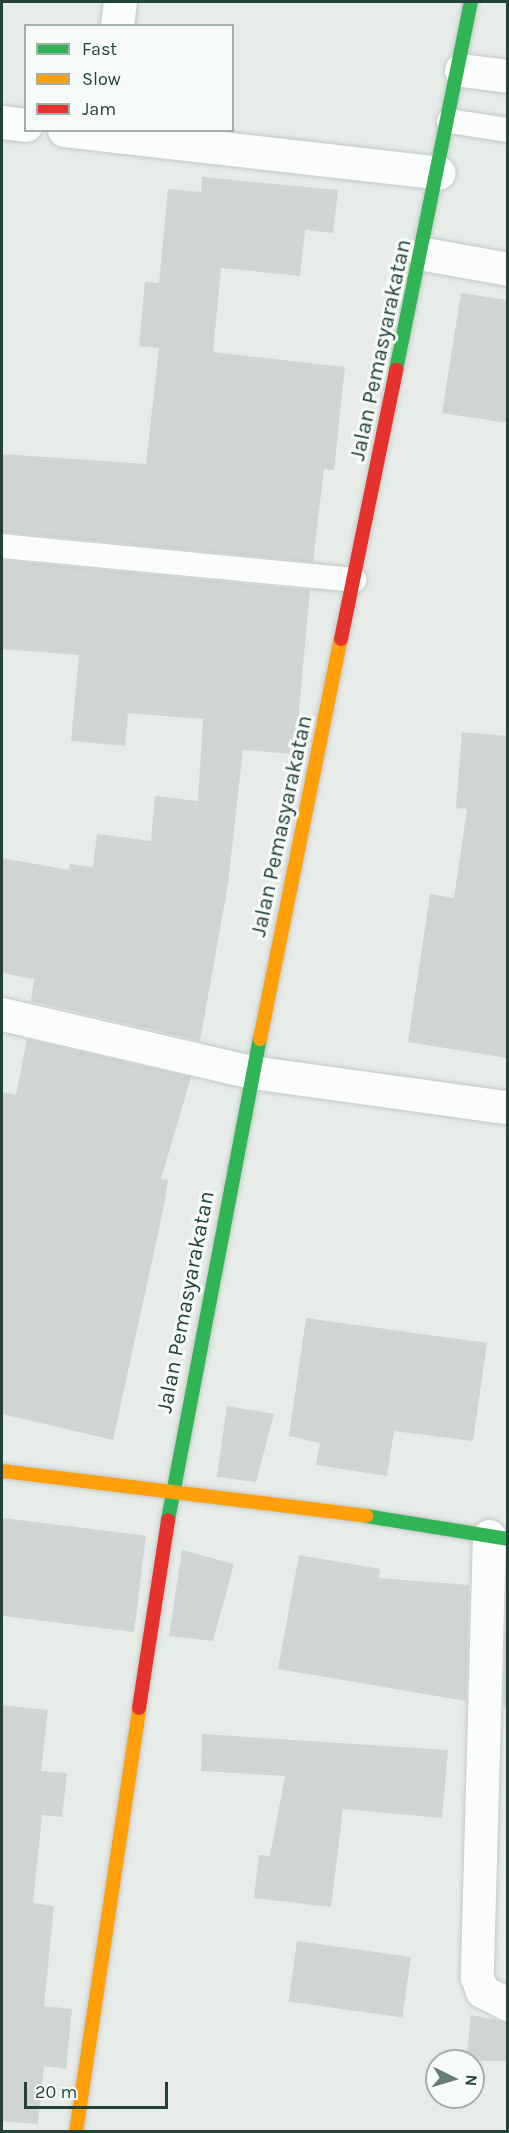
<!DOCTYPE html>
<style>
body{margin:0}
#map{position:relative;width:509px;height:2133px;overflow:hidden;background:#e7ece9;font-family:Karla,sans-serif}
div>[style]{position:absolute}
.building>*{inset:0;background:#cfd5d2;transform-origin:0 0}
.roads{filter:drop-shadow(0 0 2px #c4c9c6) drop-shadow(0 0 2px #c4c9c6)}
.lane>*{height:24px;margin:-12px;padding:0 12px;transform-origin:12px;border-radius:12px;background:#fbfcfc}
.street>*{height:33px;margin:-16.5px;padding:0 16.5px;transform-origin:16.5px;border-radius:16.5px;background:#fbfcfc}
.fast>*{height:14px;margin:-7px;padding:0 7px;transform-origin:7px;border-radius:7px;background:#30b455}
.slow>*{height:14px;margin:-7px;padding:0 7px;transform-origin:7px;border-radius:7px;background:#ff9f0a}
.jam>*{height:14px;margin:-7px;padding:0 7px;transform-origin:7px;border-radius:7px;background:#e5322d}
span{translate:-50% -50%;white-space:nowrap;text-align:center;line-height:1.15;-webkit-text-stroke:6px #f6fbf7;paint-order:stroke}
.street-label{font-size:22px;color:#224236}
.frame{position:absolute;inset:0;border:3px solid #224236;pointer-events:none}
.legend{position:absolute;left:24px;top:24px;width:210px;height:108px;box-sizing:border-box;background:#f6fbf7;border:2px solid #a1b1aa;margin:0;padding:8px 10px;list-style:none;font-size:18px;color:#224236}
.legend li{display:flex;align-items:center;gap:12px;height:30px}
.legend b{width:30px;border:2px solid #a1b1aa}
.north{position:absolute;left:425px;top:2049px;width:60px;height:60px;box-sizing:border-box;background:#f6fbf7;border:2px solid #a1b1aa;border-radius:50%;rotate:95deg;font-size:16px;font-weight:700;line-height:24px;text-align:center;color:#224236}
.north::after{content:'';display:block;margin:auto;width:21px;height:27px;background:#677e75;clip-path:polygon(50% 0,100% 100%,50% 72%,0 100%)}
.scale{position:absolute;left:24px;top:2082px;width:144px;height:27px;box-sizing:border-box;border:3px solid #224236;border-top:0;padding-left:8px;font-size:18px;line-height:21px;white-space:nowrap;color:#224236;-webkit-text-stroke:4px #f6fbf7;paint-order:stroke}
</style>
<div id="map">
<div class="building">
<div style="clip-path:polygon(202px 177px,338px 190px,333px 233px,305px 230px,300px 276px,221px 268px,213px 352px,345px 367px,334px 470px,324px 469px,313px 562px,2px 532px,2px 454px,146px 464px,159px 348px,139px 346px,145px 282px,159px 283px,168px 189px,201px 192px)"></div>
<div style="clip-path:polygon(461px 293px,507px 300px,507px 423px,442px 413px)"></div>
<div style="clip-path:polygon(2px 560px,310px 590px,295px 754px,243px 750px,228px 884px,200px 1041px,31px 1001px,34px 979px,2px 973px,2px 858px,69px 870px,70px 864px,93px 867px,97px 834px,151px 841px,155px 796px,198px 801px,203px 719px,128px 713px,125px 746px,71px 741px,79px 655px,2px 649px)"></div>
<div style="clip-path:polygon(462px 732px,507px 736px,507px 1058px,408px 1042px,430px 894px,454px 898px,467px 809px,456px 808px)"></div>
<div style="clip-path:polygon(27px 1039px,191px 1077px,161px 1179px,168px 1180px,164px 1206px,113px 1440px,2px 1414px,2px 1092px,16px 1095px)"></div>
<div style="clip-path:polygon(306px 1318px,487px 1343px,473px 1441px,394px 1431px,387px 1476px,316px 1465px,320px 1443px,289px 1436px)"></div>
<div style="clip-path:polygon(227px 1406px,274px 1414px,256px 1482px,217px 1477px)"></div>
<div style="left:2px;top:1518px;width:145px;height:97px;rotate:7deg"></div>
<div style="clip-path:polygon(182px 1550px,234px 1564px,213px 1641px,169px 1636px)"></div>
<div style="clip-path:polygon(299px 1555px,380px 1569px,379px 1578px,469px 1585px,466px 1701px,278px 1669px)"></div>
<div style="clip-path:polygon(505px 1626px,507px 1626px,507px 1708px,503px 1707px)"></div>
<div style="clip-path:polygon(2px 1705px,48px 1710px,41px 1771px,67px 1773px,62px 1817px,42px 1815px,33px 1903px,54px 1906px,44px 2006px,72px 2009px,66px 2069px,44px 2066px,38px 2124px,2px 2121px)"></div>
<div style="clip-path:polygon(202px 1734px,448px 1750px,442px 1818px,343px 1809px,331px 1907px,254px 1898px,259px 1855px,270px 1856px,285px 1776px,201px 1771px)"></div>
<div style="left:297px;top:1941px;width:115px;height:61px;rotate:8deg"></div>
<div style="clip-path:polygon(471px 2015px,507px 2022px,507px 2061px,466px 2061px)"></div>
</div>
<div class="roads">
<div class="lane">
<div style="left:449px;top:121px;width:60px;rotate:8.7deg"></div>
<div style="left:2px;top:546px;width:354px;rotate:5.5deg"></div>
</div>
<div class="street">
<div style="left:117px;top:26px;width:24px;rotate:-83deg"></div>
<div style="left:461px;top:70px;width:47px;rotate:7.3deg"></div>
<div style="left:2px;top:122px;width:24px;rotate:7deg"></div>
<div style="left:64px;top:130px;width:377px;rotate:6.5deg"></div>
<div style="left:424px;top:254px;width:85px;rotate:10.1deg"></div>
<div style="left:2px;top:1014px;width:257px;rotate:13.1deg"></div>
<div style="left:252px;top:1072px;width:254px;rotate:7.9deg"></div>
<div style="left:489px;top:1536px;width:441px;rotate:91.6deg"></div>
<div style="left:477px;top:1977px;width:15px;rotate:70deg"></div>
<div style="left:482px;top:1991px;width:29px;rotate:27deg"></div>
</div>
<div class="fast">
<div style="left:396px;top:370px;width:376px;rotate:-78.5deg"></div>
<div style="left:366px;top:1516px;width:144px;rotate:9.2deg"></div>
<div style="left:168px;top:1520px;width:490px;rotate:-79.2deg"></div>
</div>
<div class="slow">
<div style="left:260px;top:1039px;width:408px;rotate:-78.6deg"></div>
<div style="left:2px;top:1471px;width:367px;rotate:7deg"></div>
<div style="left:76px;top:2132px;width:429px;rotate:-81.5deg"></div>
</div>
<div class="jam">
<div style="left:341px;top:639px;width:275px;rotate:-78.4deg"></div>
<div style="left:139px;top:1708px;width:190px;rotate:-81.2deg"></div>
</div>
</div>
<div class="street-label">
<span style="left:381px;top:350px;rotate:-78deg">Jalan Pemasyarakatan</span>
<span style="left:282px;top:826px;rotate:-78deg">Jalan Pemasyarakatan</span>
<span style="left:186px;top:1302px;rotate:-79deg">Jalan Pemasyarakatan</span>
</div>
<div class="frame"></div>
<ul class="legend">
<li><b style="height:8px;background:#30b455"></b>Fast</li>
<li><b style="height:8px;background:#ff9f0a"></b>Slow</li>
<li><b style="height:8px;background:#e5322d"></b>Jam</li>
</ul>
<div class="north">N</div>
<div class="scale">20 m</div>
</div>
